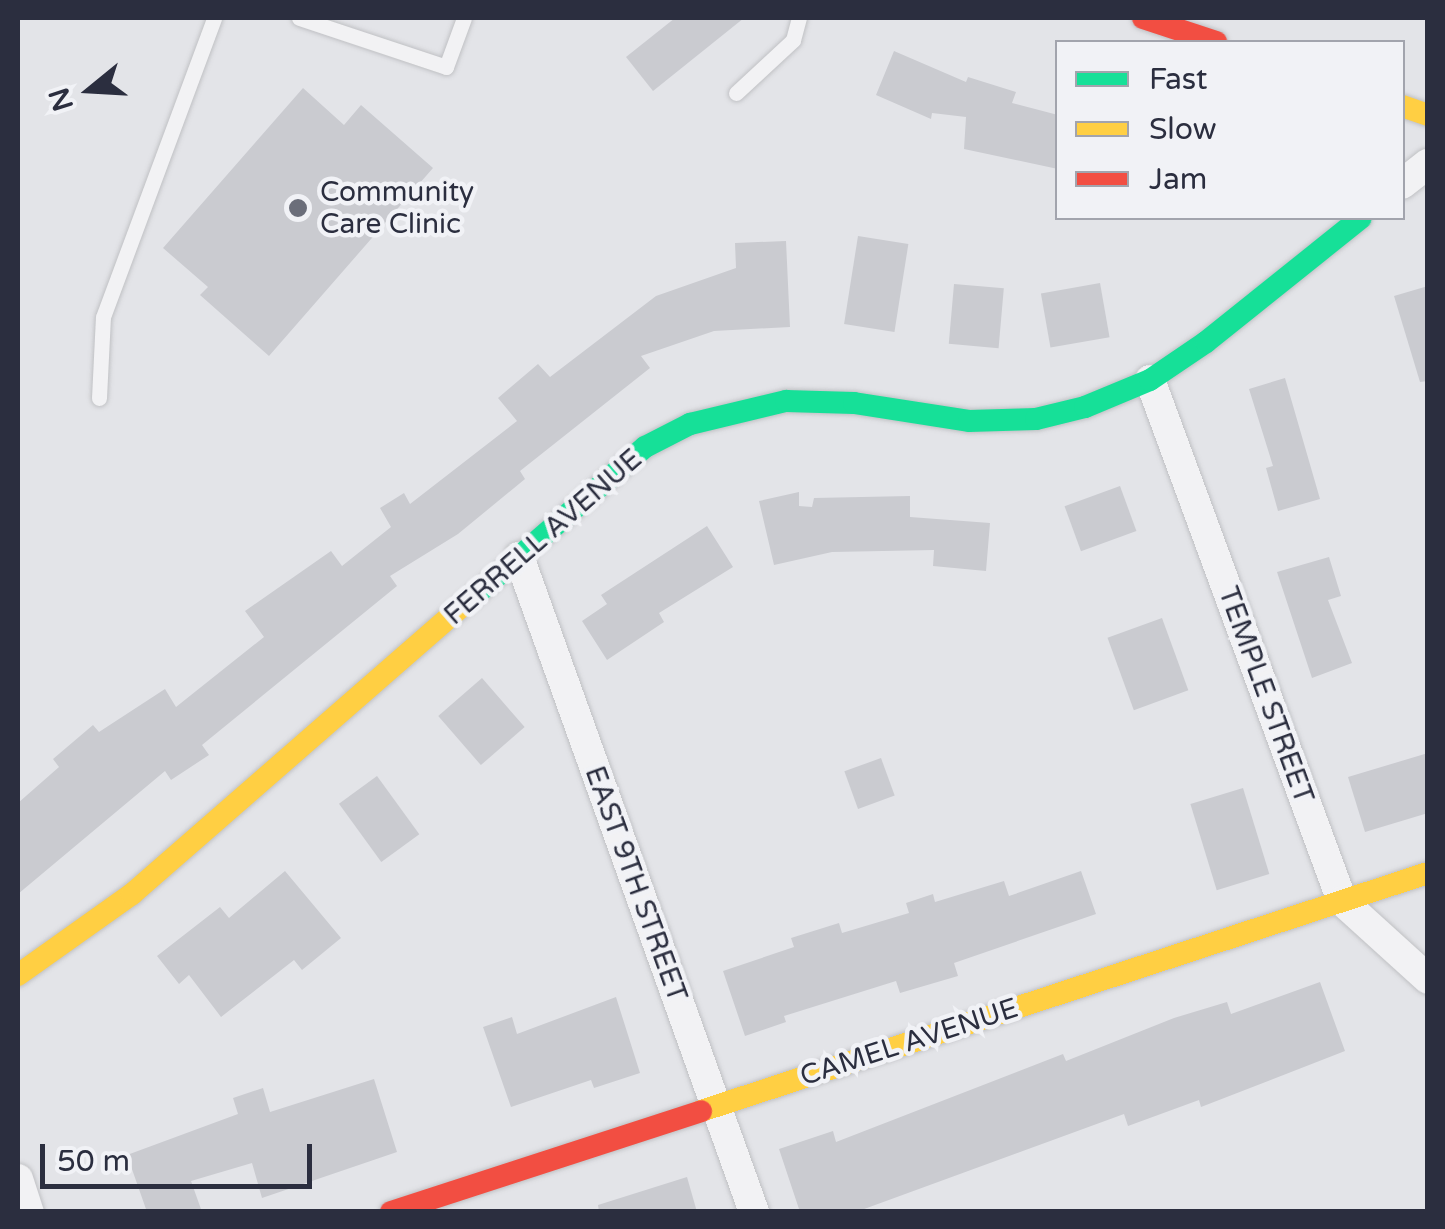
<!DOCTYPE html>
<style>
body{margin:0}
#map{position:relative;width:1445px;height:1229px;overflow:hidden;background:#e3e4e8;font-family:"Varela Round",sans-serif}
div>[style]{position:absolute}
.building>*{inset:0;background:#cacbd0;transform-origin:0 0}
.roads{filter:drop-shadow(0 0 2px #c0c1c4) drop-shadow(0 0 2px #c0c1c4)}
.lane>*{height:15px;margin:-7.5px;padding:0 7.5px;transform-origin:7.5px;border-radius:7.5px;background:#f2f2f4}
.street>*{height:30px;margin:-15px;padding:0 15px;transform-origin:15px;border-radius:15px;background:#f2f2f4}
.fast>*{height:22px;margin:-11px;padding:0 11px;transform-origin:11px;border-radius:11px;background:#16e098}
.slow>*{height:22px;margin:-11px;padding:0 11px;transform-origin:11px;border-radius:11px;background:#ffcf43}
.jam>*{height:22px;margin:-11px;padding:0 11px;transform-origin:11px;border-radius:11px;background:#f24e42}
.dots>*{width:28px;height:28px;translate:-50% -50%;box-sizing:border-box;border:5px solid #f1f2f6;border-radius:50%}
span{translate:-50% -50%;white-space:nowrap;text-align:center;line-height:1.15;-webkit-text-stroke:9px #f1f2f6;paint-order:stroke}
.poi-label{font-size:28px;color:#2b2e3f}
.left{translate:0 -50%;text-align:left}
.street-label{font-size:28px;color:#2b2e3f}
.frame{position:absolute;inset:0;border:20px solid #2b2e3f;pointer-events:none}
.legend{position:absolute;left:1055px;top:40px;width:350px;height:180px;box-sizing:border-box;background:#f1f2f6;border:2px solid #a2a4ad;margin:0;padding:12px 18px;list-style:none;font-size:30px;color:#2b2e3f}
.legend li{display:flex;align-items:center;gap:20px;height:50px}
.legend b{width:50px;border:2px solid #a2a4ad}
.north{position:absolute;left:40px;top:40px;width:100px;height:100px;-webkit-text-stroke:8px #f1f2f6;paint-order:stroke;rotate:252deg;font-size:28px;font-weight:700;line-height:40px;text-align:center;color:#2b2e3f}
.north::after{content:'';display:block;margin:auto;width:35px;height:45px;background:#2b2e3f;clip-path:polygon(50% 0,100% 100%,50% 72%,0 100%)}
.scale{position:absolute;left:40px;top:1144px;width:272px;height:45px;box-sizing:border-box;border:5px solid #2b2e3f;border-top:0;padding-left:12px;font-size:30px;line-height:35px;white-space:nowrap;color:#2b2e3f;-webkit-text-stroke:8px #f1f2f6;paint-order:stroke}
</style>
<div id="map">
<div class="building">
<div style="clip-path:polygon(675px 18px,744px 18px,653px 91px,626px 57px)"></div>
<div style="clip-path:polygon(894px 51px,966px 82px,968px 77px,1016px 92px,1012px 103px,1058px 115px,1058px 169px,964px 149px,966px 117px,932px 113px,931px 119px,876px 95px)"></div>
<div style="clip-path:polygon(303px 88px,344px 125px,361px 105px,433px 168px,269px 356px,200px 295px,208px 287px,163px 248px)"></div>
<div style="left:858px;top:236px;width:51px;height:89px;rotate:9deg"></div>
<div style="clip-path:polygon(786px 241px,790px 327px,714px 331px,641px 356px,650px 368px,520px 471px,525px 479px,458px 534px,390px 576px,397px 586px,202px 745px,209px 755px,171px 780px,165px 771px,18px 894px,18px 803px,59px 767px,53px 759px,93px 725px,99px 732px,165px 689px,176px 707px,264px 637px,245px 611px,331px 551px,342px 566px,391px 527px,380px 508px,404px 493px,410px 504px,517px 421px,498px 398px,538px 364px,550px 377px,656px 296px,736px 268px,735px 243px)"></div>
<div style="left:1100px;top:283px;width:55px;height:60px;rotate:80deg"></div>
<div style="left:954px;top:284px;width:50px;height:60px;rotate:5deg"></div>
<div style="clip-path:polygon(1428px 286px,1428px 381px,1420px 382px,1394px 296px)"></div>
<div style="clip-path:polygon(1285px 378px,1320px 499px,1278px 511px,1266px 468px,1273px 466px,1249px 389px)"></div>
<div style="left:1120px;top:486px;width:48px;height:59px;rotate:70deg"></div>
<div style="clip-path:polygon(799px 492px,799px 506px,812px 507px,814px 498px,910px 496px,910px 517px,990px 523px,986px 571px,933px 566px,934px 550px,832px 552px,774px 565px,759px 501px)"></div>
<div style="clip-path:polygon(707px 526px,733px 567px,659px 613px,664px 622px,607px 660px,582px 621px,607px 604px,601px 595px)"></div>
<div style="clip-path:polygon(1329px 557px,1341px 596px,1328px 600px,1352px 663px,1312px 678px,1277px 572px)"></div>
<div style="left:1162px;top:618px;width:77px;height:58px;rotate:70deg"></div>
<div style="left:482px;top:678px;width:65px;height:58px;rotate:49deg"></div>
<div style="clip-path:polygon(1428px 753px,1428px 813px,1365px 832px,1348px 777px)"></div>
<div style="left:881px;top:758px;width:40px;height:39px;rotate:70deg"></div>
<div style="left:377px;top:776px;width:72px;height:47px;rotate:54deg"></div>
<div style="left:1243px;top:788px;width:90px;height:55px;rotate:73deg"></div>
<div style="clip-path:polygon(285px 871px,341px 938px,302px 970px,294px 960px,221px 1017px,189px 975px,179px 984px,157px 956px,220px 907px,229px 918px)"></div>
<div style="clip-path:polygon(1081px 871px,1096px 914px,954px 963px,958px 976px,900px 993px,896px 981px,784px 1016px,786px 1022px,745px 1036px,723px 971px,794px 947px,791px 938px,839px 923px,842px 933px,909px 913px,906px 903px,933px 894px,935px 902px,1004px 881px,1009px 896px)"></div>
<div style="clip-path:polygon(1320px 982px,1345px 1051px,1201px 1107px,1199px 1100px,1128px 1126px,1124px 1114px,856px 1212px,800px 1212px,779px 1149px,833px 1131px,836px 1142px,1063px 1054px,1066px 1061px,1174px 1018px,1227px 1002px,1231px 1014px)"></div>
<div style="clip-path:polygon(616px 997px,640px 1073px,594px 1088px,591px 1080px,511px 1107px,483px 1027px,512px 1017px,517px 1034px)"></div>
<div style="clip-path:polygon(374px 1079px,397px 1152px,262px 1198px,252px 1163px,191px 1181px,202px 1212px,147px 1212px,127px 1155px,238px 1114px,233px 1098px,263px 1088px,270px 1112px)"></div>
<div style="clip-path:polygon(687px 1177px,697px 1212px,599px 1212px,598px 1205px)"></div>
</div>
<div class="roads">
<div class="lane">
<div style="left:299px;top:18px;width:155px;rotate:18.4deg"></div>
<div style="left:446px;top:67px;width:52px;rotate:-69.8deg"></div>
<div style="left:736px;top:93px;width:78px;rotate:-42.9deg"></div>
<div style="left:793px;top:40px;width:23px;rotate:-75deg"></div>
<div style="left:99px;top:398px;width:81px;rotate:-87.2deg"></div>
<div style="left:103px;top:317px;width:319px;rotate:-69.6deg"></div>
</div>
<div class="street">
<div style="left:1402px;top:184px;width:33px;rotate:-38deg"></div>
<div style="left:1150px;top:380px;width:555px;rotate:69.77deg"></div>
<div style="left:1342px;top:901px;width:116px;rotate:42.2deg"></div>
<div style="left:519px;top:557px;width:696px;rotate:70.26deg"></div>
<div style="left:18px;top:1179px;width:35px;rotate:72deg"></div>
</div>
<div class="fast">
<div style="left:466px;top:603px;width:237px;rotate:-41.1deg"></div>
<div style="left:645px;top:447px;width:51px;rotate:-27.1deg"></div>
<div style="left:690px;top:424px;width:99px;rotate:-13.5deg"></div>
<div style="left:786px;top:401px;width:68px;rotate:1.7deg"></div>
<div style="left:854px;top:403px;width:116px;rotate:8.9deg"></div>
<div style="left:969px;top:421px;width:67px;rotate:-1.7deg"></div>
<div style="left:1036px;top:419px;width:50px;rotate:-13.8deg"></div>
<div style="left:1085px;top:407px;width:70px;rotate:-22.6deg"></div>
<div style="left:1150px;top:380px;width:68px;rotate:-34.2deg"></div>
<div style="left:1206px;top:342px;width:198px;rotate:-38.7deg"></div>
</div>
<div class="slow">
<div style="left:1402px;top:106px;width:28px;rotate:19deg"></div>
<div style="left:18px;top:975px;width:140px;rotate:-35.4deg"></div>
<div style="left:132px;top:894px;width:443px;rotate:-41.1deg"></div>
<div style="left:701px;top:1111px;width:765px;rotate:-18.13deg"></div>
</div>
<div class="jam">
<div style="left:1143px;top:18px;width:77px;rotate:18.2deg"></div>
<div style="left:391px;top:1212px;width:326px;rotate:-18deg"></div>
</div>
</div>
<div class="dots">
<div style="left:298px;top:208px;background:#6b6e7a"></div>
</div>
<div class="poi-label">
<span class="left" style="left:320px;top:208px">Community<br>Care Clinic</span>
</div>
<div class="street-label">
<span style="left:543px;top:537px;rotate:-41deg">FERRELL AVENUE</span>
<span style="left:1266px;top:695px;rotate:70deg">TEMPLE STREET</span>
<span style="left:636px;top:884px;rotate:70deg">EAST 9TH STREET</span>
<span style="left:909px;top:1042px;rotate:-18deg">CAMEL AVENUE</span>
</div>
<div class="frame"></div>
<ul class="legend">
<li><b style="height:12px;background:#16e098"></b>Fast</li>
<li><b style="height:12px;background:#ffcf43"></b>Slow</li>
<li><b style="height:12px;background:#f24e42"></b>Jam</li>
</ul>
<div class="north">N</div>
<div class="scale">50 m</div>
</div>
